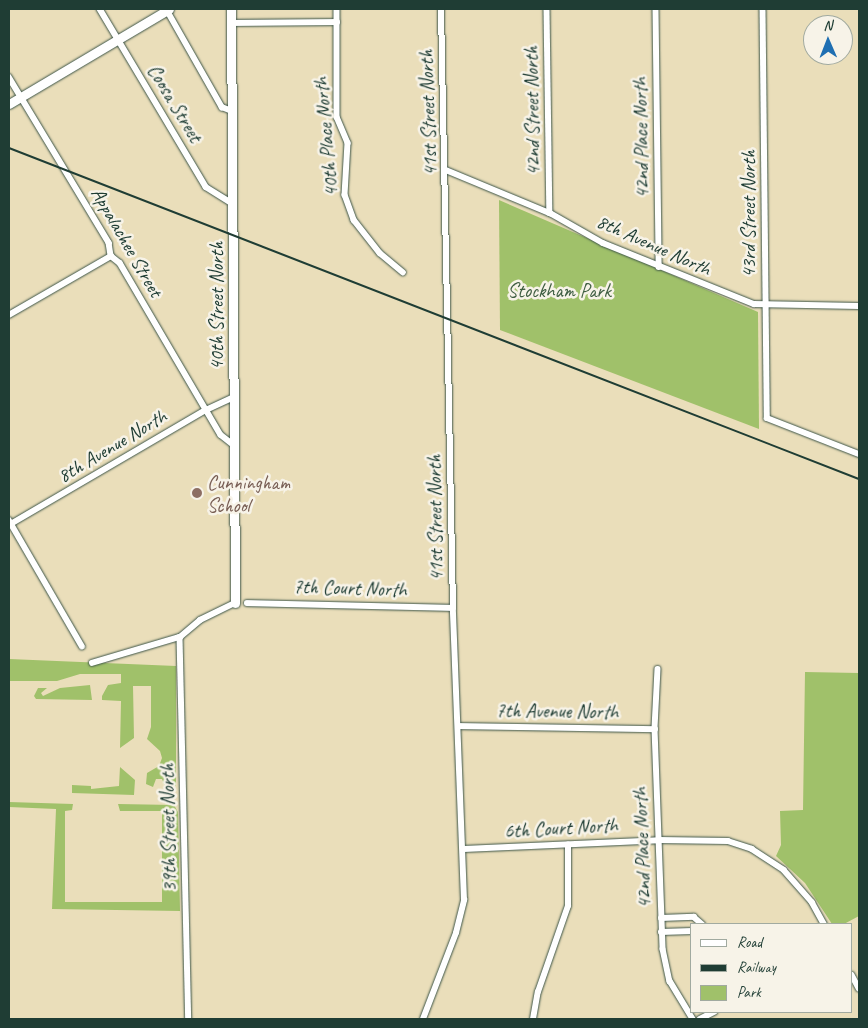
<!DOCTYPE html>
<style>
body{margin:0}
#map{position:relative;width:868px;height:1028px;overflow:hidden;background:#eadeba;font-family:Caveat,sans-serif}
div>[style]{position:absolute}
.green>*{inset:0;background:#a0c16a}
.roads{filter:drop-shadow(0 0 1px #3d5548) drop-shadow(0 0 1px #3d5548)}
.street>*{height:5.5px;margin:-2.75px;padding:0 2.75px;transform-origin:2.75px;border-radius:2.75px;background:#fff}
.secondary>*{height:9px;margin:-4.5px;padding:0 4.5px;transform-origin:4.5px;border-radius:4.5px;background:#fff}
.rail>*{height:2px;margin:-1px;padding:0 1px;transform-origin:1px;border-radius:1px;background:#1f3d34}
.dots>*{width:14px;height:14px;translate:-50% -50%;box-sizing:border-box;border:2px solid #f7f3e8;border-radius:50%}
span{translate:-50% -50%;white-space:nowrap;text-align:center;line-height:1.15;-webkit-text-stroke:5px #f7f3e8;paint-order:stroke}
.street-label{font-size:20px;color:#1f3d34}
.park-label{font-size:20px;color:#3f5e42}
.education-label{font-size:20px;color:#785e54}
.left{translate:0 -50%;text-align:left}
.frame{position:absolute;inset:0;border:10px solid #1f3d34;pointer-events:none}
.legend{position:absolute;left:690px;top:923px;width:162px;height:90px;box-sizing:border-box;background:#f7f3e8;border:1px solid #a1aaa0;margin:0;padding:6px 9px;list-style:none;font-size:15px;color:#1f3d34}
.legend li{display:flex;align-items:center;gap:10px;height:25px}
.legend b{width:25px;border:1px solid #a1aaa0}
.north{position:absolute;left:803px;top:15px;width:50px;height:50px;box-sizing:border-box;background:#f7f3e8;border:1px solid #a1aaa0;border-radius:50%;rotate:359deg;font-size:14px;font-weight:700;line-height:20px;text-align:center;color:#1f3d34}
.north::after{content:'';display:block;margin:auto;width:18px;height:22px;background:#1f6fb2;clip-path:polygon(50% 0,100% 100%,50% 72%,0 100%)}
</style>
<div id="map">
<div class="green">
<div style="clip-path:polygon(499px 200px,758px 312px,759px 429px,500px 330px)"></div>
<div style="clip-path:polygon(9px 659px,176px 666px,176px 786px,165px 787px,162px 779px,156px 779px,153px 787px,146px 784px,147px 773px,159px 766px,162px 758px,160px 751px,147px 739px,151px 727px,151px 686px,133px 686px,134px 738px,120px 748px,121px 701px,102px 700px,102px 696px,108px 685px,121px 683px,121px 674px,80px 674px,57px 681px,9px 681px)"></div>
<div style="clip-path:polygon(805px 672px,859px 673px,859px 916px,844px 924px,832px 924px,805px 883px,776px 856px,781px 845px,780px 811px,803px 810px)"></div>
<div style="clip-path:polygon(90px 685px,92px 700px,36px 699px,34px 696px,38px 688px,47px 688px,41px 693px,43px 696px,60px 688px)"></div>
<div style="clip-path:polygon(120px 767px,135px 780px,134px 795px,72px 793px,72px 785px,91px 786px,91px 789px,119px 786px)"></div>
<div style="clip-path:polygon(9px 802px,73px 804px,72px 810px,65px 811px,65px 902px,162px 902px,162px 811px,120px 811px,118px 804px,174px 805px,178px 812px,180px 911px,52px 909px,56px 809px,9px 807px)"></div>
</div>
<div class="roads">
<div class="street">
<div style="left:100px;top:9px;width:207px;rotate:59.2deg"></div>
<div style="left:206px;top:187px;width:31px;rotate:32deg"></div>
<div style="left:337px;top:9px;width:108px;rotate:90deg"></div>
<div style="left:337px;top:117px;width:28px;rotate:67deg"></div>
<div style="left:348px;top:143px;width:52px;rotate:93.3deg"></div>
<div style="left:345px;top:195px;width:27px;rotate:70deg"></div>
<div style="left:354px;top:220px;width:42px;rotate:51.8deg"></div>
<div style="left:380px;top:253px;width:30px;rotate:40deg"></div>
<div style="left:547px;top:9px;width:204px;rotate:89.2deg"></div>
<div style="left:656px;top:9px;width:258px;rotate:89.3deg"></div>
<div style="left:763px;top:9px;width:409px;rotate:89.4deg"></div>
<div style="left:767px;top:418px;width:99px;rotate:21.4deg"></div>
<div style="left:167px;top:10px;width:112px;rotate:60.4deg"></div>
<div style="left:222px;top:107px;width:11px;rotate:22deg"></div>
<div style="left:232px;top:23px;width:105px;rotate:-0.5deg"></div>
<div style="left:9px;top:77px;width:194px;rotate:58.9deg"></div>
<div style="left:109px;top:243px;width:13px;rotate:81deg"></div>
<div style="left:111px;top:256px;width:11px;rotate:38deg"></div>
<div style="left:120px;top:263px;width:199px;rotate:59.6deg"></div>
<div style="left:221px;top:435px;width:16px;rotate:38deg"></div>
<div style="left:446px;top:170px;width:113px;rotate:22.5deg"></div>
<div style="left:550px;top:213px;width:61px;rotate:29.5deg"></div>
<div style="left:603px;top:243px;width:163px;rotate:22deg"></div>
<div style="left:754px;top:304px;width:105px;rotate:1.1deg"></div>
<div style="left:9px;top:315px;width:118px;rotate:-30deg"></div>
<div style="left:9px;top:520px;width:146px;rotate:59.9deg"></div>
<div style="left:9px;top:525px;width:228px;rotate:-30.3deg"></div>
<div style="left:206px;top:410px;width:31px;rotate:-25deg"></div>
<div style="left:247px;top:603px;width:206px;rotate:1.4deg"></div>
<div style="left:180px;top:637px;width:382px;rotate:88.7deg"></div>
<div style="left:92px;top:663px;width:92px;rotate:-16.5deg"></div>
<div style="left:180px;top:637px;width:26px;rotate:-40deg"></div>
<div style="left:200px;top:620px;width:39px;rotate:-26deg"></div>
<div style="left:658px;top:669px;width:60px;rotate:92.9deg"></div>
<div style="left:655px;top:729px;width:220px;rotate:87.9deg"></div>
<div style="left:663px;top:949px;width:33px;rotate:78deg"></div>
<div style="left:670px;top:981px;width:44px;rotate:58.8deg"></div>
<div style="left:458px;top:726px;width:197px;rotate:0.9deg"></div>
<div style="left:464px;top:849px;width:195px;rotate:-2.6deg"></div>
<div style="left:659px;top:840px;width:69px;rotate:0.8deg"></div>
<div style="left:728px;top:841px;width:25px;rotate:18deg"></div>
<div style="left:752px;top:849px;width:38px;rotate:33deg"></div>
<div style="left:784px;top:870px;width:43px;rotate:48.8deg"></div>
<div style="left:812px;top:902px;width:25px;rotate:61deg"></div>
<div style="left:661px;top:918px;width:33px;rotate:-2deg"></div>
<div style="left:694px;top:917px;width:11px;rotate:41deg"></div>
<div style="left:661px;top:932px;width:31px;rotate:-2deg"></div>
<div style="left:852px;top:975px;width:15px;rotate:62deg"></div>
<div style="left:423px;top:1019px;width:92px;rotate:-69deg"></div>
<div style="left:456px;top:933px;width:34px;rotate:-76deg"></div>
<div style="left:464px;top:900px;width:292px;rotate:-92.2deg"></div>
<div style="left:453px;top:608px;width:599px;rotate:-91.15deg"></div>
<div style="left:533px;top:1019px;width:27px;rotate:-80deg"></div>
<div style="left:538px;top:992px;width:91px;rotate:-70.8deg"></div>
<div style="left:568px;top:906px;width:61px;rotate:-90deg"></div>
<div style="left:700px;top:1019px;width:16px;rotate:-27deg"></div>
</div>
<div class="secondary">
<div style="left:231px;top:9px;width:594px;rotate:89.61deg"></div>
<div style="left:9px;top:104px;width:186px;rotate:-30.7deg"></div>
</div>
</div>
<div class="rail">
<div style="left:9px;top:148px;width:912px;rotate:21.28deg"></div>
</div>
<div class="dots">
<div style="left:197px;top:493px;background:#8d6e63"></div>
</div>
<div class="street-label">
<span style="left:175px;top:103px;rotate:59deg">Coosa Street</span>
<span style="left:532px;top:111px;rotate:-91deg">42nd Street North</span>
<span style="left:428px;top:113px;rotate:-92deg">41st Street North</span>
<span style="left:326px;top:137px;rotate:-95deg">40th Place North</span>
<span style="left:641px;top:138px;rotate:-91deg">42nd Place North</span>
<span style="left:748px;top:214px;rotate:-90deg">43rd Street North</span>
<span style="left:127px;top:242px;rotate:60deg">Appalachee Street</span>
<span style="left:654px;top:245px;rotate:24deg">8th Avenue North</span>
<span style="left:216px;top:306px;rotate:-90deg">40th Street North</span>
<span style="left:112px;top:446px;rotate:-31deg">8th Avenue North</span>
<span style="left:435px;top:518px;rotate:-91deg">41st Street North</span>
<span style="left:350px;top:588px;rotate:2deg">7th Court North</span>
<span style="left:557px;top:711px;rotate:1deg">7th Avenue North</span>
<span style="left:168px;top:828px;rotate:-91deg">39th Street North</span>
<span style="left:561px;top:828px;rotate:-3deg">6th Court North</span>
<span style="left:642px;top:848px;rotate:-92deg">42nd Place North</span>
</div>
<div class="park-label">
<span style="left:559px;top:290px">Stockham Park</span>
</div>
<div class="education-label">
<span class="left" style="left:207px;top:494px">Cunningham<br>School</span>
</div>
<div class="frame"></div>
<ul class="legend">
<li><b style="height:6px;background:#fff"></b>Road</li>
<li><b style="height:6px;background:#1f3d34"></b>Railway</li>
<li><b style="height:14px;background:#a0c16a"></b>Park</li>
</ul>
<div class="north">N</div>
</div>
